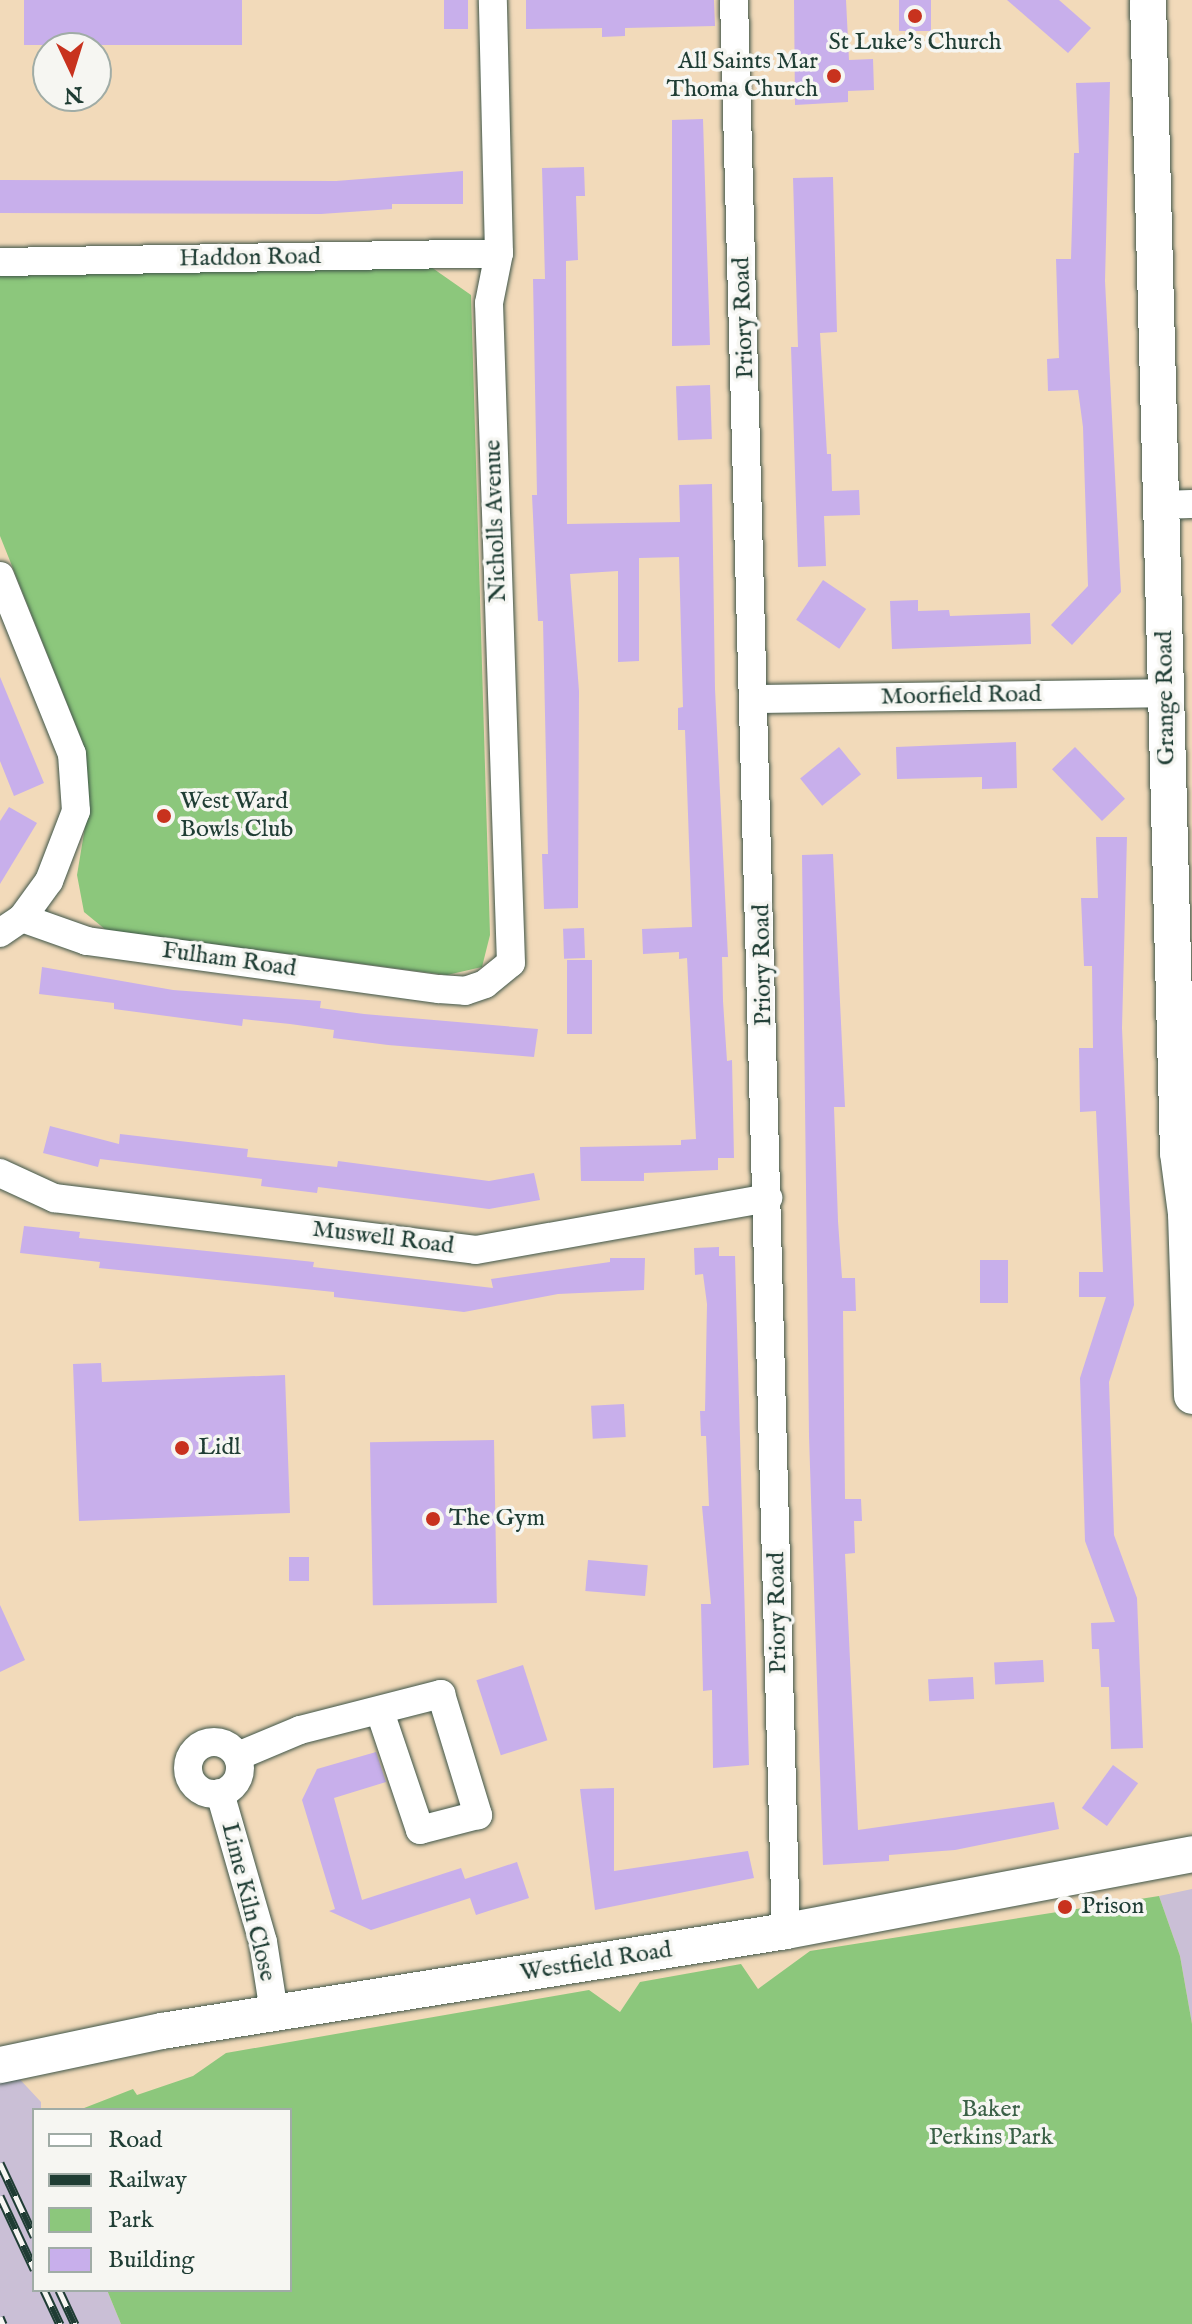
<!DOCTYPE html>
<style>
body{margin:0}
#map{position:relative;width:1192px;height:2324px;overflow:hidden;background:#f2daba;font-family:"IM FELL English",serif}
div>[style]{position:absolute}
.industrial>*{inset:0;background:#cabfd6}
.green>*{inset:0;background:#8cc77c}
.building>*{inset:0;background:#c8afeb;transform-origin:0 0}
.roads{filter:drop-shadow(0 0 2px #3f5548) drop-shadow(0 0 2px #3f5548)}
.minor>*{height:28px;margin:-14px;padding:0 14px;transform-origin:14px;border-radius:14px;background:#fff}
.minor>.ring{margin:-14px;padding:0;box-sizing:content-box;background:none;border:28px solid #fff;border-radius:50%}
.tertiary>*{height:36px;margin:-18px;padding:0 18px;transform-origin:18px;border-radius:18px;background:#fff}
.rail>*{height:9px;margin-top:-4.5px;transform-origin:0;background:repeating-linear-gradient(90deg,#f6f6f2 0 18px,#1f3d34 0 36px);box-sizing:border-box;border-block:2px solid #1f3d34}
.dots>*{width:22px;height:22px;translate:-50% -50%;box-sizing:border-box;border:4px solid #f6f6f2;border-radius:50%}
span{translate:-50% -50%;white-space:nowrap;text-align:center;line-height:1.15;-webkit-text-stroke:7px #f6f6f2;paint-order:stroke}
.poi-label{font-size:24px;color:#1f3d34}
.right{translate:-100% -50%;text-align:right}
.left{translate:0 -50%;text-align:left}
.street-label{font-size:24px;color:#1f3d34}
.park-label{font-size:24px;color:#3a6046}
.legend{position:absolute;left:32px;top:2108px;width:260px;height:184px;box-sizing:border-box;background:#f6f6f2;border:2px solid #a0aca6;margin:0;padding:10px 14px;list-style:none;font-size:24px;color:#1f3d34}
.legend li{display:flex;align-items:center;gap:16px;height:40px}
.legend b{width:40px;border:2px solid #a0aca6}
.north{position:absolute;left:32px;top:32px;width:80px;height:80px;box-sizing:border-box;background:#f6f6f2;border:2px solid #a0aca6;border-radius:50%;rotate:176deg;font-size:22px;font-weight:700;line-height:32px;text-align:center;color:#1f3d34}
.north::after{content:'';display:block;margin:auto;width:28px;height:36px;background:#c8321e;clip-path:polygon(50% 0,100% 100%,50% 72%,0 100%)}
</style>
<div id="map">
<div class="industrial">
<div style="clip-path:polygon(1192px 1889px,1192px 2024px,1180px 1956px,1159px 1896px)"></div>
<div style="clip-path:polygon(0 2058px,41px 2102px,41px 2110px,34px 2110px,34px 2290px,107px 2290px,121px 2324px,0 2324px)"></div>
</div>
<div class="green">
<div style="clip-path:polygon(431px 267px,471px 295px,490px 935px,482px 967px,447px 975px,106px 930px,84px 912px,77px 875px,87px 815px,83px 743px,0 536px,0 276px)"></div>
<div style="clip-path:polygon(1159px 1896px,1180px 1956px,1192px 2024px,1192px 2324px,121px 2324px,107px 2290px,290px 2290px,290px 2110px,79px 2110px,133px 2089px,137px 2095px,193px 2076px,226px 2053px,589px 1990px,620px 2012px,640px 1982px,741px 1964px,758px 1989px,810px 1951px)"></div>
</div>
<div class="building">
<div style="left:24px;top:0;width:218px;height:45px"></div>
<div style="left:444px;top:0;width:24px;height:29px"></div>
<div style="clip-path:polygon(526px 0,714px 0,715px 26px,625px 28px,625px 36px,602px 37px,602px 28px,526px 29px)"></div>
<div style="clip-path:polygon(794px 0,846px 0,849px 60px,873px 59px,874px 90px,848px 91px,848px 102px,795px 105px)"></div>
<div style="left:899px;top:0;width:32px;height:31px"></div>
<div style="clip-path:polygon(1007px 0,1059px 0,1091px 28px,1068px 53px)"></div>
<div style="clip-path:polygon(1110px 82px,1105px 281px,1121px 592px,1072px 645px,1051px 625px,1088px 586px,1083px 427px,1078px 390px,1048px 391px,1047px 359px,1059px 358px,1056px 259px,1071px 259px,1074px 153px,1079px 153px,1076px 83px)"></div>
<div style="clip-path:polygon(703px 119px,710px 345px,672px 346px,672px 120px)"></div>
<div style="clip-path:polygon(584px 167px,585px 196px,576px 196px,578px 260px,566px 261px,567px 524px,680px 522px,679px 485px,712px 484px,715px 689px,728px 957px,722px 957px,723px 1001px,727px 1061px,732px 1060px,734px 1158px,718px 1158px,718px 1170px,644px 1173px,644px 1181px,581px 1181px,580px 1147px,681px 1145px,681px 1140px,696px 1139px,687px 958px,679px 959px,679px 952px,643px 954px,642px 929px,692px 927px,685px 730px,678px 730px,678px 708px,683px 707px,679px 557px,639px 558px,639px 661px,618px 662px,618px 571px,570px 574px,579px 691px,578px 908px,544px 909px,542px 854px,548px 854px,543px 621px,538px 621px,532px 495px,537px 495px,533px 279px,545px 279px,542px 168px)"></div>
<div style="clip-path:polygon(463px 171px,463px 204px,392px 204px,392px 209px,321px 214px,0 213px,0 180px,336px 181px)"></div>
<div style="clip-path:polygon(833px 177px,837px 332px,820px 333px,827px 454px,831px 454px,832px 491px,859px 490px,860px 515px,824px 516px,826px 566px,798px 567px,791px 347px,798px 347px,793px 178px)"></div>
<div style="left:710px;top:385px;width:54px;height:34px;rotate:88deg"></div>
<div style="left:823px;top:580px;width:52px;height:48px;rotate:34deg"></div>
<div style="clip-path:polygon(918px 600px,918px 611px,949px 610px,950px 616px,1030px 613px,1031px 644px,892px 649px,890px 601px)"></div>
<div style="clip-path:polygon(0 677px,44px 783px,14px 796px,0 761px)"></div>
<div style="clip-path:polygon(1016px 742px,1017px 788px,982px 789px,982px 777px,897px 779px,896px 747px)"></div>
<div style="left:839px;top:747px;width:35px;height:50px;rotate:51deg"></div>
<div style="left:1075px;top:747px;width:72px;height:32px;rotate:46deg"></div>
<div style="clip-path:polygon(9px 807px,37px 823px,0 884px,0 821px)"></div>
<div style="clip-path:polygon(1096px 837px,1127px 837px,1122px 1028px,1134px 1305px,1109px 1382px,1114px 1535px,1137px 1598px,1143px 1748px,1111px 1749px,1109px 1687px,1101px 1687px,1099px 1649px,1092px 1649px,1091px 1623px,1115px 1622px,1085px 1541px,1080px 1378px,1106px 1297px,1079px 1297px,1079px 1272px,1103px 1272px,1096px 1111px,1080px 1112px,1079px 1048px,1093px 1048px,1092px 966px,1084px 966px,1081px 898px,1098px 898px)"></div>
<div style="clip-path:polygon(833px 854px,845px 1107px,834px 1107px,838px 1221px,842px 1278px,855px 1278px,856px 1311px,843px 1311px,845px 1499px,861px 1499px,862px 1521px,854px 1521px,855px 1553px,845px 1554px,858px 1830px,1054px 1802px,1059px 1829px,955px 1850px,889px 1855px,889px 1861px,823px 1865px,809px 1436px,802px 855px)"></div>
<div style="left:584px;top:928px;width:30px;height:21px;rotate:88deg"></div>
<div style="left:567px;top:960px;width:25px;height:74px"></div>
<div style="clip-path:polygon(42px 967px,173px 990px,321px 1001px,320px 1008px,364px 1014px,538px 1029px,534px 1057px,388px 1045px,333px 1038px,334px 1030px,290px 1024px,243px 1019px,242px 1026px,114px 1009px,114px 1003px,39px 994px)"></div>
<div style="clip-path:polygon(50px 1126px,119px 1144px,120px 1134px,248px 1149px,247px 1157px,337px 1167px,338px 1161px,489px 1181px,534px 1173px,540px 1200px,489px 1209px,318px 1187px,317px 1193px,261px 1186px,262px 1179px,100px 1159px,98px 1167px,43px 1153px)"></div>
<div style="clip-path:polygon(24px 1226px,80px 1232px,79px 1238px,314px 1262px,313px 1267px,493px 1288px,491px 1279px,610px 1262px,610px 1258px,645px 1258px,644px 1290px,558px 1294px,464px 1312px,334px 1297px,334px 1292px,99px 1268px,100px 1262px,20px 1253px)"></div>
<div style="clip-path:polygon(719px 1247px,719px 1256px,735px 1256px,749px 1765px,713px 1768px,712px 1690px,703px 1691px,701px 1604px,711px 1604px,702px 1506px,709px 1506px,706px 1436px,701px 1436px,700px 1411px,705px 1411px,707px 1304px,703px 1274px,695px 1275px,694px 1248px)"></div>
<div style="left:980px;top:1260px;width:28px;height:43px"></div>
<div style="clip-path:polygon(101px 1363px,102px 1382px,285px 1375px,290px 1513px,79px 1521px,73px 1364px)"></div>
<div style="left:624px;top:1404px;width:33px;height:33px;rotate:87deg"></div>
<div style="left:494px;top:1440px;width:163px;height:124px;rotate:89deg"></div>
<div style="left:309px;top:1557px;width:24px;height:20px;rotate:90deg"></div>
<div style="left:588px;top:1560px;width:60px;height:31px;rotate:5deg"></div>
<div style="clip-path:polygon(0 1605px,25px 1660px,0 1672px)"></div>
<div style="left:1043px;top:1660px;width:22px;height:49px;rotate:87deg"></div>
<div style="left:523px;top:1665px;width:79px;height:49px;rotate:72deg"></div>
<div style="left:973px;top:1677px;width:22px;height:45px;rotate:87deg"></div>
<div style="clip-path:polygon(376px 1752px,386px 1782px,334px 1798px,362px 1900px,461px 1868px,465px 1879px,517px 1862px,529px 1898px,476px 1915px,470px 1898px,371px 1930px,329px 1911px,335px 1909px,302px 1800px,317px 1769px)"></div>
<div style="left:1113px;top:1765px;width:31px;height:53px;rotate:36deg"></div>
<div style="clip-path:polygon(614px 1788px,614px 1871px,748px 1851px,754px 1878px,595px 1910px,580px 1789px)"></div>
</div>
<div class="roads">
<div class="minor">
<div style="left:734px;top:0;width:1932px;rotate:88.46deg"></div>
<div style="left:0;top:262px;width:499px;rotate:-1deg"></div>
<div style="left:1164px;top:505px;width:28px;rotate:-2deg"></div>
<div style="left:0;top:576px;width:192px;rotate:68deg"></div>
<div style="left:72px;top:754px;width:57px;rotate:86deg"></div>
<div style="left:76px;top:811px;width:75px;rotate:111.1deg"></div>
<div style="left:49px;top:881px;width:46px;rotate:126.1deg"></div>
<div style="left:22px;top:918px;width:27px;rotate:146deg"></div>
<div style="left:756px;top:699px;width:409px;rotate:-0.8deg"></div>
<div style="left:22px;top:918px;width:69px;rotate:19.5deg"></div>
<div style="left:87px;top:941px;width:355px;rotate:7.8deg"></div>
<div style="left:439px;top:989px;width:26px;rotate:4deg"></div>
<div style="left:465px;top:991px;width:21px;rotate:-19deg"></div>
<div style="left:485px;top:984px;width:33px;rotate:-39deg"></div>
<div style="left:511px;top:963px;width:660px;rotate:-91.91deg"></div>
<div style="left:489px;top:303px;width:51px;rotate:-78.7deg"></div>
<div style="left:499px;top:253px;width:253px;rotate:-91.4deg"></div>
<div style="left:0;top:1173px;width:60px;rotate:24.8deg"></div>
<div style="left:54px;top:1198px;width:425px;rotate:7deg"></div>
<div style="left:476px;top:1250px;width:297px;rotate:-10.1deg"></div>
<div class="ring" style="left:188px;top:1742px;width:24px;height:24px"></div>
<div style="left:238px;top:1756px;width:67px;rotate:-22.8deg"></div>
<div style="left:300px;top:1730px;width:146px;rotate:-14.3deg"></div>
<div style="left:441px;top:1694px;width:127px;rotate:73deg"></div>
<div style="left:478px;top:1815px;width:60px;rotate:165.5deg"></div>
<div style="left:420px;top:1830px;width:125px;rotate:-108.7deg"></div>
<div style="left:220px;top:1793px;width:155px;rotate:73.9deg"></div>
<div style="left:263px;top:1942px;width:71px;rotate:81.1deg"></div>
</div>
<div class="tertiary">
<div style="left:1148px;top:0;width:1153px;rotate:88.51deg"></div>
<div style="left:1178px;top:1153px;width:62px;rotate:82.5deg"></div>
<div style="left:1186px;top:1214px;width:182px;rotate:88.1deg"></div>
<div style="left:0;top:2065px;width:166px;rotate:-11.9deg"></div>
<div style="left:162px;top:2031px;width:632px;rotate:-9.1deg"></div>
<div style="left:786px;top:1931px;width:413px;rotate:-10.7deg"></div>
</div>
</div>
<div class="rail">
<div style="left:0;top:2163px;width:81px;rotate:65deg"></div>
<div style="left:0;top:2196px;width:81px;rotate:65deg"></div>
<div style="left:44px;top:2290px;width:38px;rotate:65deg"></div>
<div style="left:59px;top:2290px;width:38px;rotate:65deg"></div>
<div style="left:0;top:2317px;width:8px;rotate:67deg"></div>
</div>
<div class="dots">
<div style="left:915px;top:16px;background:#c8321e"></div>
<div style="left:834px;top:76px;background:#c8321e"></div>
<div style="left:164px;top:816px;background:#c8321e"></div>
<div style="left:182px;top:1448px;background:#c8321e"></div>
<div style="left:433px;top:1519px;background:#c8321e"></div>
<div style="left:1065px;top:1907px;background:#c8321e"></div>
</div>
<div class="poi-label">
<span style="left:915px;top:43px">St Luke's Church</span>
<span class="right" style="left:818px;top:76px">All Saints Mar<br>Thoma Church</span>
<span class="left" style="left:180px;top:816px">West Ward<br>Bowls Club</span>
<span class="left" style="left:198px;top:1448px">Lidl</span>
<span class="left" style="left:449px;top:1519px">The Gym</span>
<span class="left" style="left:1081px;top:1907px">Prison</span>
</div>
<div class="street-label">
<span style="left:250px;top:258px;rotate:-1deg">Haddon Road</span>
<span style="left:744px;top:318px;rotate:-92deg">Priory Road</span>
<span style="left:496px;top:521px;rotate:-92deg">Nicholls Avenue</span>
<span style="left:961px;top:696px;rotate:-1deg">Moorfield Road</span>
<span style="left:1166px;top:698px;rotate:-91deg">Grange Road</span>
<span style="left:229px;top:960px;rotate:8deg">Fulham Road</span>
<span style="left:763px;top:965px;rotate:-91deg">Priory Road</span>
<span style="left:383px;top:1238px;rotate:7deg">Muswell Road</span>
<span style="left:778px;top:1613px;rotate:-91deg">Priory Road</span>
<span style="left:248px;top:1902px;rotate:76deg">Lime Kiln Close</span>
<span style="left:596px;top:1962px;rotate:-9deg">Westfield Road</span>
</div>
<div class="park-label">
<span style="left:991px;top:2124px">Baker<br>Perkins Park</span>
</div>
<ul class="legend">
<li><b style="height:10px;background:#fff"></b>Road</li>
<li><b style="height:10px;background:#1f3d34"></b>Railway</li>
<li><b style="height:22px;background:#8cc77c"></b>Park</li>
<li><b style="height:22px;background:#c8afeb"></b>Building</li>
</ul>
<div class="north">N</div>
</div>
